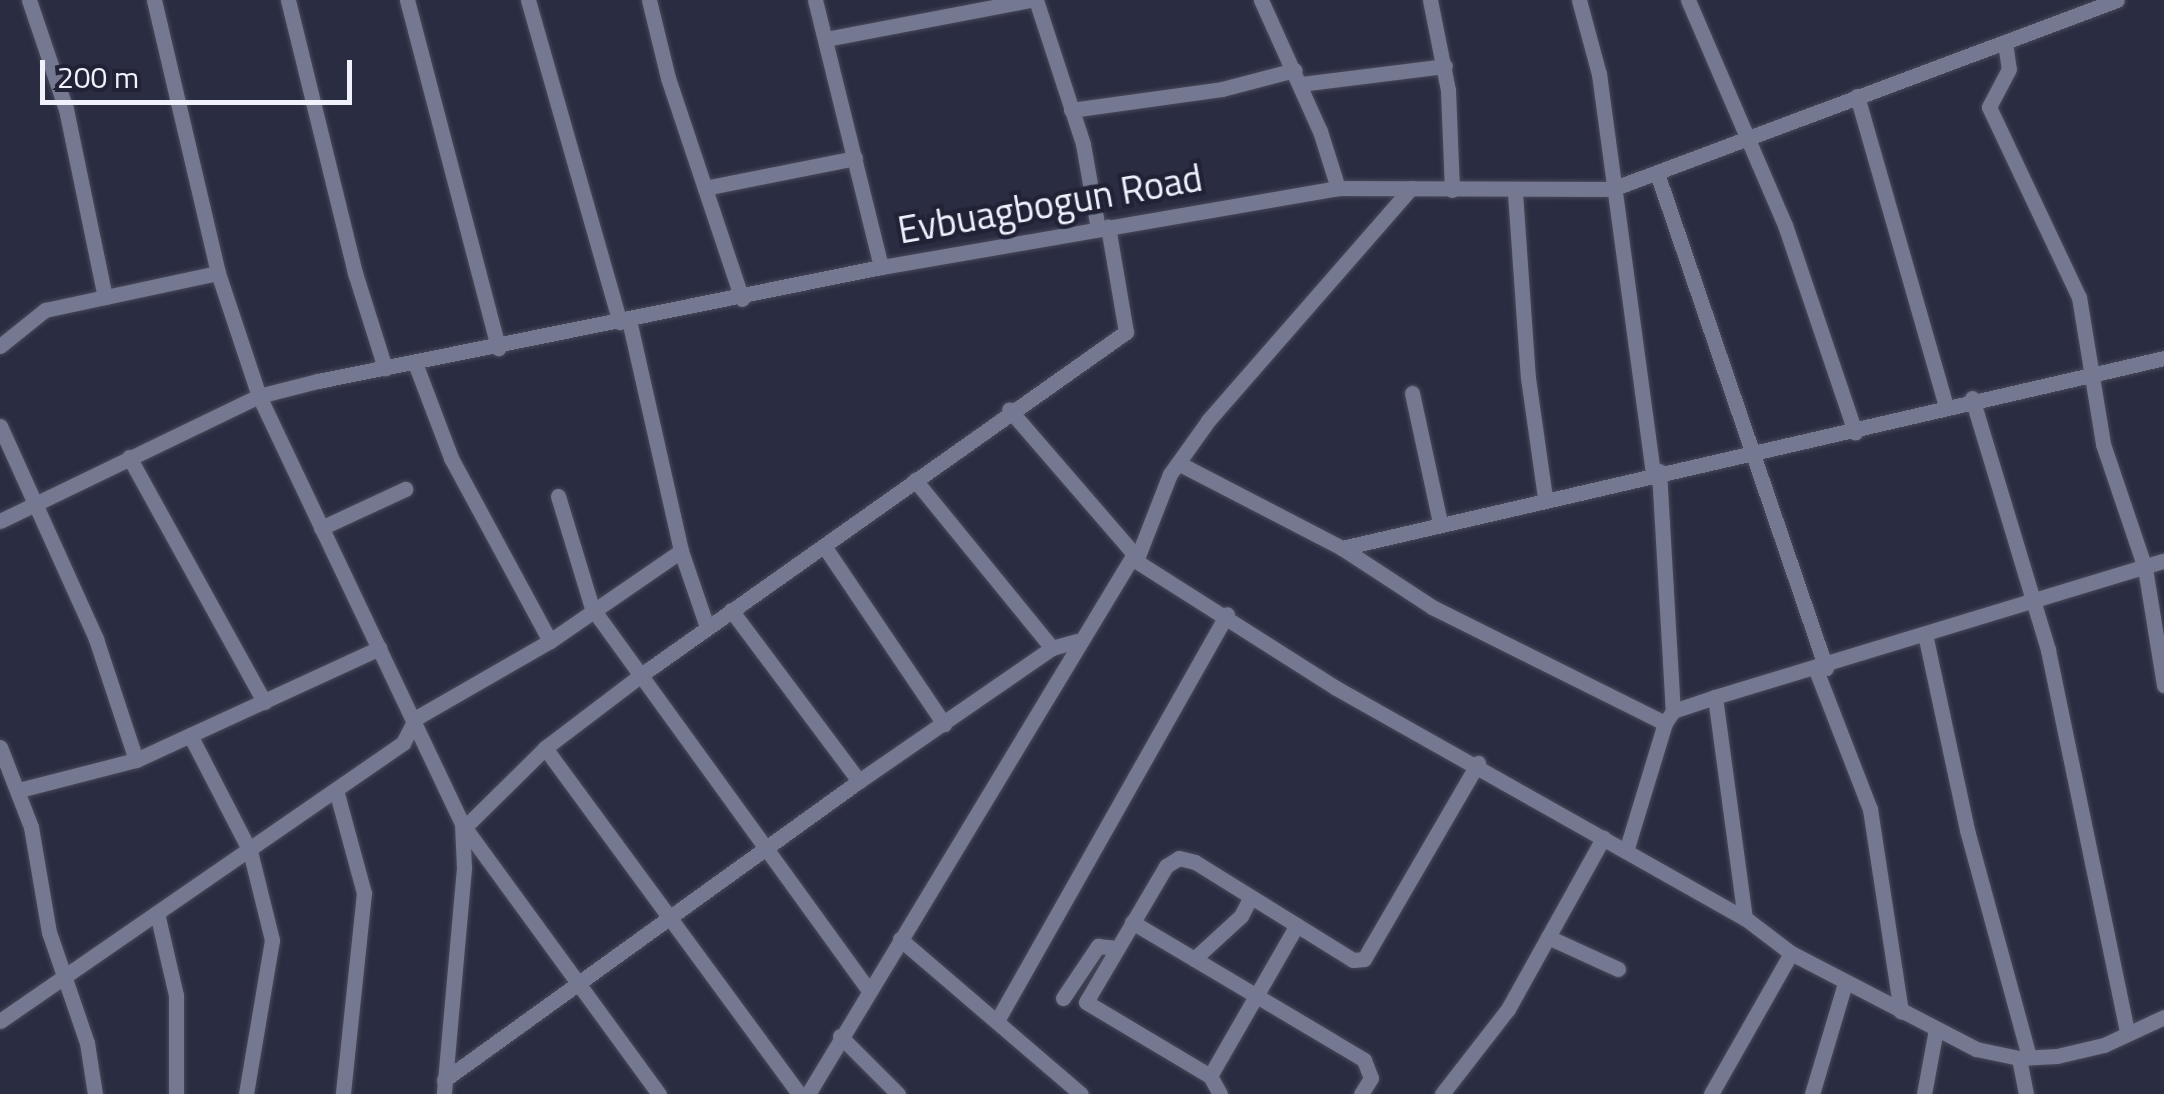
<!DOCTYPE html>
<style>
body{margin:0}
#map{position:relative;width:2164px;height:1094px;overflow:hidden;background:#2a2c41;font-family:"Titillium Web",sans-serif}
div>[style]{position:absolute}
.roads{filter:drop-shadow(0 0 2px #48495a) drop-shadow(0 0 2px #48495a)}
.minor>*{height:15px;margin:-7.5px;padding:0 7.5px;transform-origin:7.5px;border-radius:7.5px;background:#757891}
span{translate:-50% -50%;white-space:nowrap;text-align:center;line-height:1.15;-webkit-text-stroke:9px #212236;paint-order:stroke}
.street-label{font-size:38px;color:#f0f1fd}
.scale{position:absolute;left:40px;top:60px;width:312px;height:45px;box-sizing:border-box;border:5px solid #f0f1fd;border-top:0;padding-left:12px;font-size:30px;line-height:35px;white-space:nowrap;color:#f0f1fd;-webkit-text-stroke:8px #212236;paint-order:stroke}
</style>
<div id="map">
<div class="roads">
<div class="minor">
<div style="left:29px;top:0;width:115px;rotate:71.3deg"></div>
<div style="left:66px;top:109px;width:192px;rotate:78.3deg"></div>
<div style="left:154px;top:0;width:280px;rotate:76.8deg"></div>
<div style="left:218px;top:273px;width:130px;rotate:71.6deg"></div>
<div style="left:259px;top:396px;width:474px;rotate:64.6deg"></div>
<div style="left:462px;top:824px;width:44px;rotate:87.4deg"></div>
<div style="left:464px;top:868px;width:227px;rotate:95.1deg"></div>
<div style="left:288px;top:0;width:281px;rotate:76.2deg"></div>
<div style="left:355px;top:273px;width:100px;rotate:72.5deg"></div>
<div style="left:407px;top:0;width:360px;rotate:75.3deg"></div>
<div style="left:528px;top:0;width:335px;rotate:74.1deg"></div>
<div style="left:649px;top:0;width:80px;rotate:76.3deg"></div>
<div style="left:668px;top:78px;width:233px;rotate:71.5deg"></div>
<div style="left:815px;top:0;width:275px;rotate:76.1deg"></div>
<div style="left:1036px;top:0;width:151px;rotate:71.9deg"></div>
<div style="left:1083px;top:144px;width:86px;rotate:80deg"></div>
<div style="left:1261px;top:0;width:144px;rotate:65.8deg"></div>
<div style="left:1320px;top:131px;width:60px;rotate:72.5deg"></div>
<div style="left:1430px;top:0;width:92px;rotate:78.7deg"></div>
<div style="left:1448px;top:90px;width:100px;rotate:87.7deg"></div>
<div style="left:1579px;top:0;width:77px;rotate:74.9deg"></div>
<div style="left:1599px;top:74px;width:402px;rotate:82.3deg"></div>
<div style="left:1688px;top:0;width:245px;rotate:66.7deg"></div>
<div style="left:1785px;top:225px;width:219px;rotate:71.3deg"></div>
<div style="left:826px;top:39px;width:209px;rotate:-10.8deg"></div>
<div style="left:2005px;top:42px;width:27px;rotate:82deg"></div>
<div style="left:2009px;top:69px;width:43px;rotate:117.8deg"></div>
<div style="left:1989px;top:107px;width:210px;rotate:64.7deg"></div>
<div style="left:2079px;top:297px;width:149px;rotate:80.7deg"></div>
<div style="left:2103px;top:444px;width:131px;rotate:71.3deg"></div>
<div style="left:2145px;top:568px;width:119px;rotate:80.8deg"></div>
<div style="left:1301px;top:84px;width:145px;rotate:-7.1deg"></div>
<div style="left:1857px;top:96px;width:323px;rotate:74deg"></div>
<div style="left:1071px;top:110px;width:152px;rotate:-7.9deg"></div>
<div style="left:1222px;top:89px;width:75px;rotate:-14.6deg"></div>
<div style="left:1658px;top:176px;width:520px;rotate:71.15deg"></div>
<div style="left:705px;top:188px;width:153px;rotate:-11.3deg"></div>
<div style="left:1411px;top:188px;width:309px;rotate:131.1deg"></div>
<div style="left:1208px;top:421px;width:65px;rotate:125.6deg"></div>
<div style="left:1170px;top:474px;width:93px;rotate:111.3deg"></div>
<div style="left:1136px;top:561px;width:237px;rotate:32.4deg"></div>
<div style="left:1336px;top:688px;width:469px;rotate:29.4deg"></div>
<div style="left:1745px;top:918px;width:58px;rotate:37.3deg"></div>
<div style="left:1791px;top:953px;width:208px;rotate:27.4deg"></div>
<div style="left:1976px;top:1049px;width:44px;rotate:11.8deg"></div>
<div style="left:2019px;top:1058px;width:38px;rotate:-3deg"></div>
<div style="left:2057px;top:1056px;width:48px;rotate:-13.2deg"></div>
<div style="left:2104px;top:1045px;width:66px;rotate:-25deg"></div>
<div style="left:1515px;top:193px;width:185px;rotate:86deg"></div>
<div style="left:1528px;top:378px;width:120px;rotate:81.9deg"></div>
<div style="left:629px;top:320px;width:237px;rotate:77.3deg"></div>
<div style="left:681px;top:551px;width:80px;rotate:71.1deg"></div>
<div style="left:0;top:346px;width:58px;rotate:-38.7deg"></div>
<div style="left:45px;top:310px;width:177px;rotate:-12.1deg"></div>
<div style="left:415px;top:363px;width:102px;rotate:69.2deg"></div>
<div style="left:451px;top:458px;width:208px;rotate:61.6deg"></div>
<div style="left:1412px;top:393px;width:132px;rotate:77.8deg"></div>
<div style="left:1972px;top:398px;width:263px;rotate:73.2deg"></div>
<div style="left:2048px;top:650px;width:391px;rotate:78.3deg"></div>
<div style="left:0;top:426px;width:234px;rotate:65.7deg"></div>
<div style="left:96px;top:639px;width:127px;rotate:71.7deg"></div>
<div style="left:129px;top:457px;width:280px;rotate:61.1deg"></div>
<div style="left:1178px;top:463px;width:185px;rotate:27.4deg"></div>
<div style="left:1342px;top:548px;width:844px;rotate:-13.01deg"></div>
<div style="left:1659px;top:471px;width:240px;rotate:86.7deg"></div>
<div style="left:915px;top:480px;width:217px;rotate:50.8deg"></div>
<div style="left:558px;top:496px;width:117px;rotate:73.1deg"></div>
<div style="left:592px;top:608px;width:472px;rotate:54.1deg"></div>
<div style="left:0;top:521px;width:288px;rotate:-25.8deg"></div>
<div style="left:259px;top:396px;width:61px;rotate:-14.3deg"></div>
<div style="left:318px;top:381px;width:574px;rotate:-11.45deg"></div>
<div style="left:881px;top:267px;width:464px;rotate:-9.8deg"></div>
<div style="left:1338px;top:188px;width:274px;rotate:0.2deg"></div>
<div style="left:1612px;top:189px;width:539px;rotate:-20.52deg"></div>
<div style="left:321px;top:528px;width:93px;rotate:-24.9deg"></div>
<div style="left:824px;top:546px;width:215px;rotate:56deg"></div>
<div style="left:1342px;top:548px;width:108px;rotate:33.2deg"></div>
<div style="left:1432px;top:607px;width:260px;rotate:26.5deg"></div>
<div style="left:1665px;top:723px;width:14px;rotate:-56deg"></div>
<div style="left:1673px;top:711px;width:44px;rotate:-18.4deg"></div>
<div style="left:1715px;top:697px;width:469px;rotate:-16.9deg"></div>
<div style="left:731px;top:610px;width:214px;rotate:53.2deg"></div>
<div style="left:1925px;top:634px;width:200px;rotate:77.9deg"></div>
<div style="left:1967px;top:830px;width:235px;rotate:74.7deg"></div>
<div style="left:1816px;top:670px;width:149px;rotate:68.8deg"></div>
<div style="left:1870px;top:809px;width:205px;rotate:81.3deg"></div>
<div style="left:1715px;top:697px;width:223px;rotate:82.3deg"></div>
<div style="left:190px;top:735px;width:131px;rotate:62.7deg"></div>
<div style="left:250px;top:851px;width:92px;rotate:76.1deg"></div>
<div style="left:272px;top:940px;width:156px;rotate:99.6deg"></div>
<div style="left:0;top:747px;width:86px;rotate:68.8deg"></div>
<div style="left:31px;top:827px;width:107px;rotate:80.3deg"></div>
<div style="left:49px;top:932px;width:117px;rotate:71.1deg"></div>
<div style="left:87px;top:1043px;width:52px;rotate:81.1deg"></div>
<div style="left:545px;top:748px;width:429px;rotate:53.7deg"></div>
<div style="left:19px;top:790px;width:121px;rotate:-14.4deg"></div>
<div style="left:136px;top:760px;width:268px;rotate:-24.7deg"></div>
<div style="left:336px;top:790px;width:107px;rotate:74.8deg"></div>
<div style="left:364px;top:893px;width:202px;rotate:96deg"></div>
<div style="left:462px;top:824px;width:334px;rotate:53.9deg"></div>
<div style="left:467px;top:825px;width:110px;rotate:-44.6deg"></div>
<div style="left:545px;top:748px;width:121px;rotate:-37.2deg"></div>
<div style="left:641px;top:675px;width:594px;rotate:-35.27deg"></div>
<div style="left:1126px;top:332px;width:107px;rotate:-99.7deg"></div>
<div style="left:1627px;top:848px;width:131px;rotate:-73.1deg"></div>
<div style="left:157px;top:913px;width:84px;rotate:77deg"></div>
<div style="left:176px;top:995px;width:99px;rotate:90deg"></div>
<div style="left:1132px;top:922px;width:270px;rotate:30.7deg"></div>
<div style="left:1364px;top:1060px;width:19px;rotate:69deg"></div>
<div style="left:1371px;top:1078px;width:19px;rotate:122deg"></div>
<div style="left:1548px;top:937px;width:77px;rotate:24.6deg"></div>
<div style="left:900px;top:939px;width:238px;rotate:40.6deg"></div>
<div style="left:1194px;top:959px;width:64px;rotate:-42.5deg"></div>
<div style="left:1241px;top:916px;width:20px;rotate:-63deg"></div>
<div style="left:1063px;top:998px;width:63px;rotate:-56.1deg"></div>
<div style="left:1098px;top:946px;width:19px;rotate:6deg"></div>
<div style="left:998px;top:1019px;width:465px;rotate:-60.5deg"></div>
<div style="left:0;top:1021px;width:490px;rotate:-34.6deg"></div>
<div style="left:403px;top:743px;width:28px;rotate:-63deg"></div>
<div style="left:416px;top:718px;width:155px;rotate:-29.9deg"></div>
<div style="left:550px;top:641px;width:159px;rotate:-34.5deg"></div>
<div style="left:840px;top:1036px;width:82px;rotate:45deg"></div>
<div style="left:2019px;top:1058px;width:37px;rotate:79deg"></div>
<div style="left:1210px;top:1076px;width:144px;rotate:-149.2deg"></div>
<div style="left:1086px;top:1002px;width:158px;rotate:-59.5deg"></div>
<div style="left:1166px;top:866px;width:15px;rotate:-32deg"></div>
<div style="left:1179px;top:858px;width:16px;rotate:14deg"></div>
<div style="left:1195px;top:862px;width:186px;rotate:31.8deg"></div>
<div style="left:1353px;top:960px;width:11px;rotate:-5deg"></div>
<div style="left:1364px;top:959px;width:227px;rotate:-59.8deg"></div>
<div style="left:444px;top:1080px;width:511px;rotate:-35.77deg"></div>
<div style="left:859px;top:781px;width:234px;rotate:-34.6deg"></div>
<div style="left:1052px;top:648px;width:25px;rotate:-16deg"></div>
<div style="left:808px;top:1094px;width:631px;rotate:-58.88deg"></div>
<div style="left:1134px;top:554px;width:191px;rotate:-130.8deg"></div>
<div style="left:1220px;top:1094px;width:21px;rotate:-119deg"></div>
<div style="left:1210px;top:1076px;width:174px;rotate:-60.1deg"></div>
<div style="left:1442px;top:1094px;width:108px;rotate:-52.2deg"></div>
<div style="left:1508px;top:1009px;width:196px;rotate:-60.9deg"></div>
<div style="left:1711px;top:1094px;width:162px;rotate:-60.4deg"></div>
<div style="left:1812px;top:1094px;width:116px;rotate:-73.4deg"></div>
<div style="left:1924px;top:1094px;width:66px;rotate:-79.5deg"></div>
</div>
</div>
<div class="street-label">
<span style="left:1050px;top:204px;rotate:-10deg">Evbuagbogun Road</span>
</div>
<div class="scale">200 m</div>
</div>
